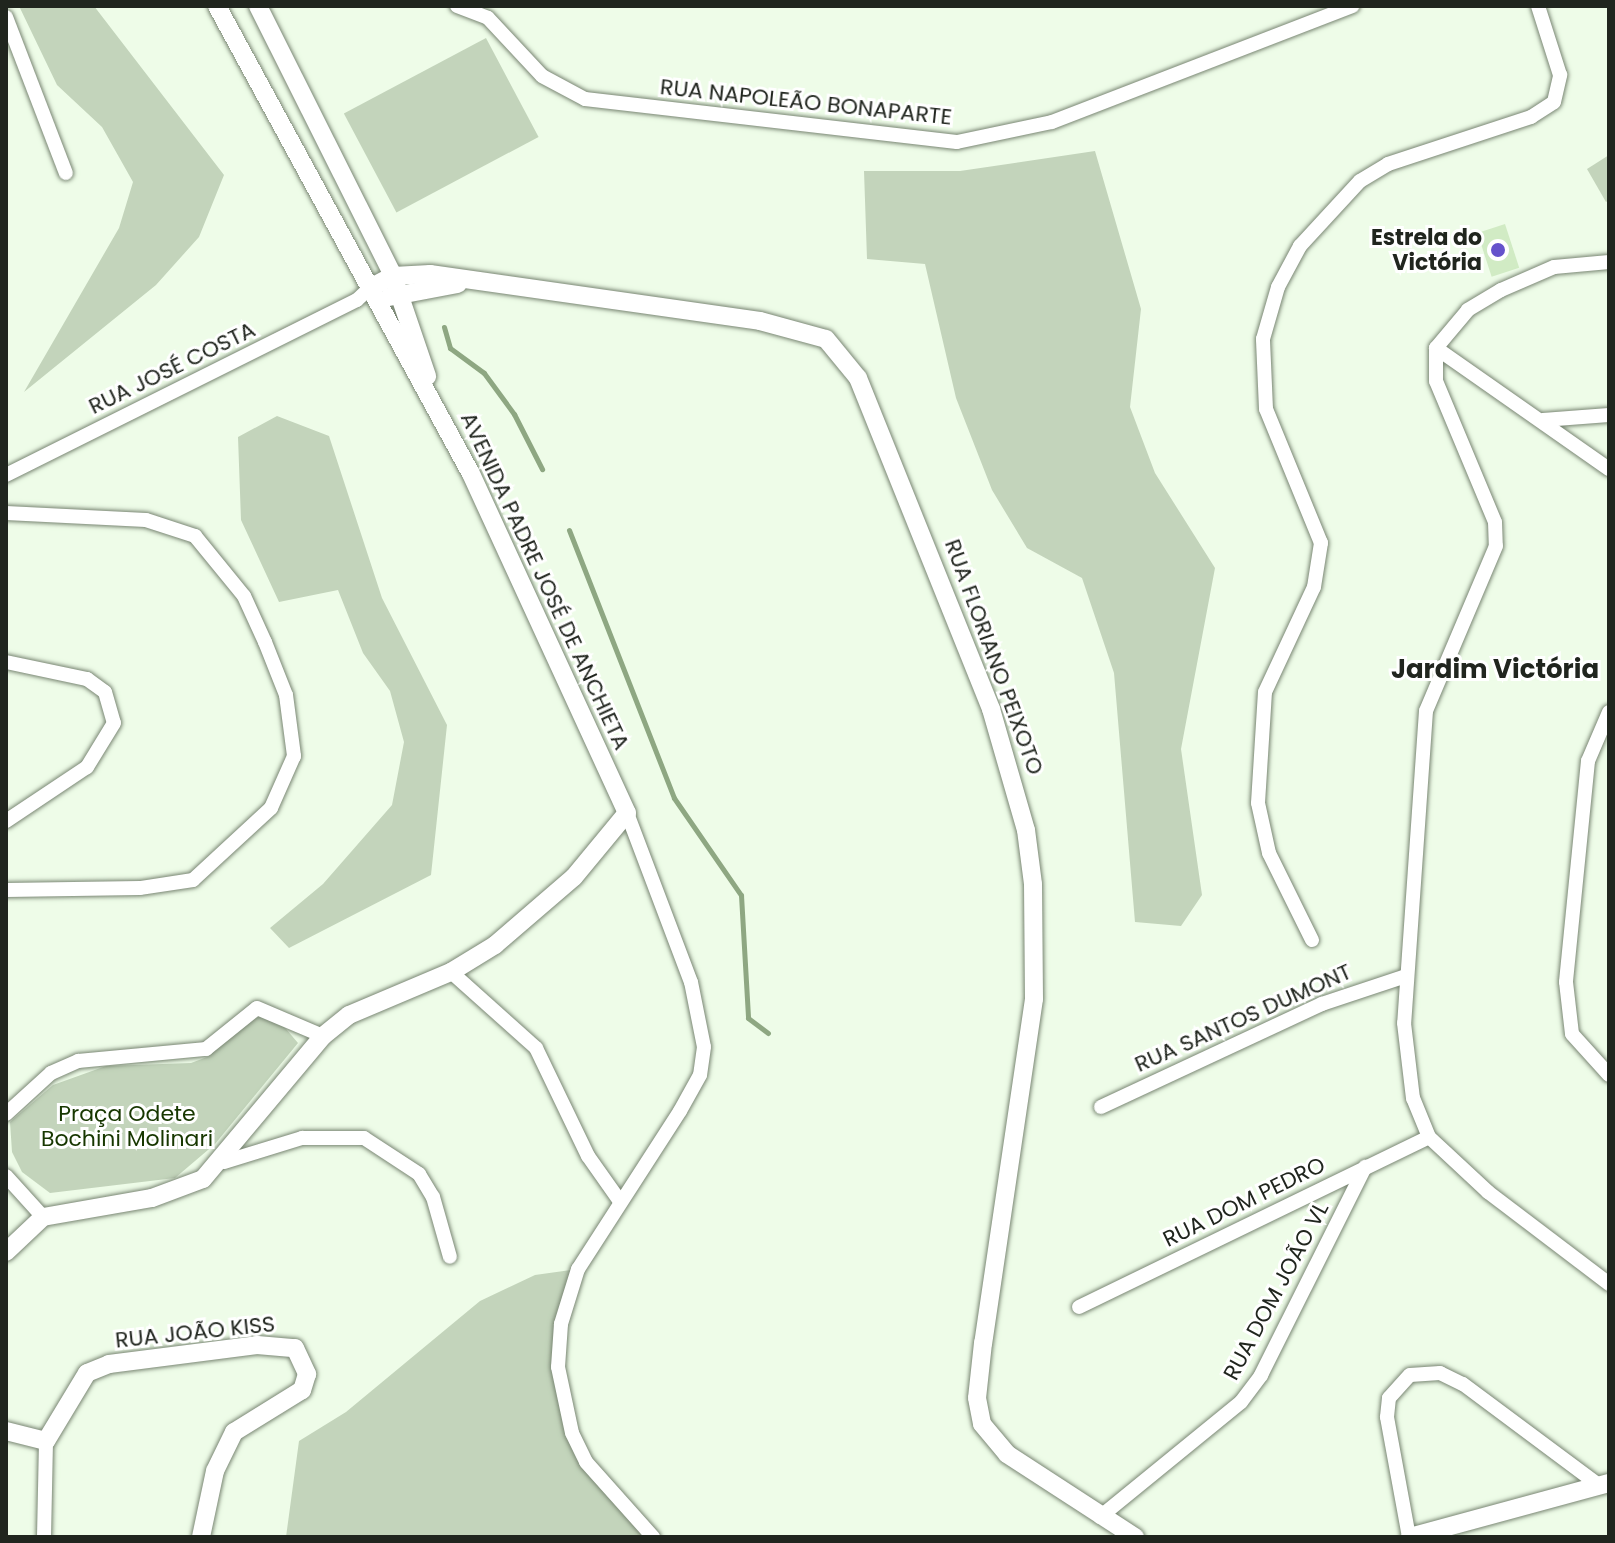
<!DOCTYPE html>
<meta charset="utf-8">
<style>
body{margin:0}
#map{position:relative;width:1615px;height:1543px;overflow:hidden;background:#eefce8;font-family:Poppins,sans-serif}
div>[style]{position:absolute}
.green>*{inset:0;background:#c3d4bb;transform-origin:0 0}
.stream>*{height:5px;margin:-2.5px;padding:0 2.5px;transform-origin:2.5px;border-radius:2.5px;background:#8ea782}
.building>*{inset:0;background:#d1ebc4;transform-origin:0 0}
.roads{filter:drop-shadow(0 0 2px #798673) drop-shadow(0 0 2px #798673)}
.minor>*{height:14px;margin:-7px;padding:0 7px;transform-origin:7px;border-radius:7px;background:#fff}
.tertiary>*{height:18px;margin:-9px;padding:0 9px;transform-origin:9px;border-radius:9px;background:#fff}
.dots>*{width:22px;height:22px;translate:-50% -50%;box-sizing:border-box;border:4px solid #fff;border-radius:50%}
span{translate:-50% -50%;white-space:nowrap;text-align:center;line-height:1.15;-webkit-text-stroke:6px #fff;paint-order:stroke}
.street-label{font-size:22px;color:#20251e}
.poi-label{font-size:22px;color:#20251e;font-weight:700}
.right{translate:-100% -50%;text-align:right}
.park-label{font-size:22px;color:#173700}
.quarter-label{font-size:26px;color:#20251e;font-weight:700}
.frame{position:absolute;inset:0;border:8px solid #20251e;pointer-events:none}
</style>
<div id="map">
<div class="green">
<div style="clip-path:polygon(19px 6px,94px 6px,224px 175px,199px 237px,156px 285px,24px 392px,119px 228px,133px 182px,102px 127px,57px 85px)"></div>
<div style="left:486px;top:38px;width:112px;height:161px;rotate:62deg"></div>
<div style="clip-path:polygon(1095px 151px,1141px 309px,1130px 407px,1155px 473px,1215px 568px,1181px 749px,1202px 895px,1181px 926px,1135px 922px,1114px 673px,1082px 578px,1027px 548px,992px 490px,956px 398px,925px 264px,867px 259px,864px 171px,960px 171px)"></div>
<div style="clip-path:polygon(1609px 155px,1609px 200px,1606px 202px,1587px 169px)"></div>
<div style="clip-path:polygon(277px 416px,329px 436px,382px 598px,447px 725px,431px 875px,289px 948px,270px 928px,323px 884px,392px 805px,404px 742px,390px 691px,363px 653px,338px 590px,279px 602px,241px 520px,238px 437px)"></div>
<div style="clip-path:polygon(266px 1015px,275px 1016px,298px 1043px,215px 1144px,175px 1178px,50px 1193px,22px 1172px,12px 1152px,10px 1122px,53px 1085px,106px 1066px,191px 1063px,207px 1057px,244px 1022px)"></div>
<div style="clip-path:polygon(578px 1269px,558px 1367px,586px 1462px,653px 1537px,286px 1537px,299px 1441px,346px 1412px,480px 1301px,535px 1275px)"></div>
</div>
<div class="stream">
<div style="left:444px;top:327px;width:22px;rotate:74deg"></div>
<div style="left:450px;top:348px;width:42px;rotate:36.3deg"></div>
<div style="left:484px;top:373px;width:51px;rotate:53.8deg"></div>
<div style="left:514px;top:414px;width:62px;rotate:63deg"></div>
<div style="left:569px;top:530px;width:288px;rotate:68.6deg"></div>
<div style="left:674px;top:798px;width:118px;rotate:55.4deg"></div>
<div style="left:741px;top:895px;width:123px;rotate:86.7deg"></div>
<div style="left:748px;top:1018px;width:25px;rotate:37deg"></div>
</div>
<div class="building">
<div style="left:1505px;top:224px;width:46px;height:29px;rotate:72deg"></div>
</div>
<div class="roads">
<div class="minor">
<div style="left:457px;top:6px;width:33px;rotate:21deg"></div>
<div style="left:488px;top:18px;width:79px;rotate:47deg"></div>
<div style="left:542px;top:76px;width:49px;rotate:28.1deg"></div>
<div style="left:585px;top:99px;width:374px;rotate:6.6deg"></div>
<div style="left:957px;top:142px;width:97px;rotate:-11.9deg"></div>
<div style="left:1052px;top:122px;width:322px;rotate:-21.1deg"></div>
<div style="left:6px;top:17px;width:167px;rotate:69deg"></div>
<div style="left:1609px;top:262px;width:55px;rotate:174.8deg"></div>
<div style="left:1554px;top:267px;width:58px;rotate:156.5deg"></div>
<div style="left:1501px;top:290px;width:39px;rotate:149deg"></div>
<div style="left:1468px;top:310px;width:50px;rotate:130.1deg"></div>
<div style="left:1436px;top:348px;width:33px;rotate:90deg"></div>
<div style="left:1436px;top:381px;width:153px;rotate:67.3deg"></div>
<div style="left:1495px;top:522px;width:24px;rotate:88deg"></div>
<div style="left:1496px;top:546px;width:179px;rotate:113deg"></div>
<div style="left:1426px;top:711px;width:313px;rotate:94deg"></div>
<div style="left:1404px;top:1023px;width:76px;rotate:83.2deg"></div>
<div style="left:1413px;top:1098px;width:42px;rotate:67.7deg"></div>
<div style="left:1429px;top:1137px;width:81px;rotate:43deg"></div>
<div style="left:1488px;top:1192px;width:152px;rotate:37.2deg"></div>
<div style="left:1436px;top:348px;width:211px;rotate:35deg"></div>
<div style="left:1543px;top:420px;width:66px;rotate:-4.3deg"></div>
<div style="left:6px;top:475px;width:392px;rotate:-26.5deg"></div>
<div style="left:357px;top:300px;width:18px;rotate:-43deg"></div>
<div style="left:6px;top:513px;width:140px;rotate:2.9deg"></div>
<div style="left:146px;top:520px;width:52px;rotate:18.1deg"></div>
<div style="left:195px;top:536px;width:77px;rotate:50.8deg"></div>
<div style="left:244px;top:596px;width:51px;rotate:65.5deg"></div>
<div style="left:265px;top:642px;width:57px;rotate:68.4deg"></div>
<div style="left:286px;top:695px;width:62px;rotate:82.5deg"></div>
<div style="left:294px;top:756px;width:57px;rotate:113.9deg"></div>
<div style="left:271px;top:808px;width:106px;rotate:137.3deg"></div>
<div style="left:193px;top:880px;width:54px;rotate:171.4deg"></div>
<div style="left:140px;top:888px;width:134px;rotate:179.1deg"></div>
<div style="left:6px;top:662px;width:83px;rotate:11.9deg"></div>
<div style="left:87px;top:679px;width:22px;rotate:36deg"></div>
<div style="left:105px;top:692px;width:32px;rotate:74deg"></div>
<div style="left:114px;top:723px;width:52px;rotate:121.5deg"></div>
<div style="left:87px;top:767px;width:97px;rotate:146.3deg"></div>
<div style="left:1609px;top:712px;width:53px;rotate:113.2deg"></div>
<div style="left:1588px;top:761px;width:222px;rotate:95.7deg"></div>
<div style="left:1566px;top:982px;width:52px;rotate:83.4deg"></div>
<div style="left:1572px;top:1034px;width:55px;rotate:47.9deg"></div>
<div style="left:627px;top:813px;width:181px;rotate:69.3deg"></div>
<div style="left:691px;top:982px;width:66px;rotate:78.7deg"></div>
<div style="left:704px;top:1047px;width:28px;rotate:98deg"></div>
<div style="left:700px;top:1075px;width:41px;rotate:119.1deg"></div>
<div style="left:680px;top:1111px;width:188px;rotate:122.8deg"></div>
<div style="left:578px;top:1269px;width:58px;rotate:107.2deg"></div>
<div style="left:561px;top:1324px;width:43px;rotate:94deg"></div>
<div style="left:558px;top:1367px;width:67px;rotate:78deg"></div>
<div style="left:572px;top:1433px;width:32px;rotate:64deg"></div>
<div style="left:586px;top:1462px;width:101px;rotate:48.2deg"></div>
<div style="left:1312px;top:940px;width:97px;rotate:-116.3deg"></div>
<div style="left:1269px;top:853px;width:51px;rotate:-102.4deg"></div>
<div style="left:1258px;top:803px;width:111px;rotate:-86.4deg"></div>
<div style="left:1265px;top:692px;width:116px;rotate:-65deg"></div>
<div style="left:1314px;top:587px;width:45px;rotate:-81deg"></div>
<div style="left:1321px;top:543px;width:145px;rotate:-112.3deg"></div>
<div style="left:1266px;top:409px;width:70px;rotate:-92.5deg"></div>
<div style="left:1263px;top:339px;width:54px;rotate:-73.9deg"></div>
<div style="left:1278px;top:287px;width:47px;rotate:-61.8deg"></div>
<div style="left:1300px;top:246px;width:88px;rotate:-47.3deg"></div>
<div style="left:1360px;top:181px;width:33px;rotate:-31deg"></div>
<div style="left:1388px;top:164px;width:151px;rotate:-18.2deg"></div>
<div style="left:1531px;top:117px;width:27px;rotate:-33deg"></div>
<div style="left:1554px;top:102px;width:28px;rotate:-77deg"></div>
<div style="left:1560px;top:75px;width:72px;rotate:-107.7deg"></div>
<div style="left:451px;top:972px;width:114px;rotate:41.8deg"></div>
<div style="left:536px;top:1048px;width:120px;rotate:64.3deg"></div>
<div style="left:588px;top:1156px;width:54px;rotate:54.8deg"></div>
<div style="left:1101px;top:1107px;width:244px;rotate:-25deg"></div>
<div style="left:1322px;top:1004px;width:89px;rotate:-18.4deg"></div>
<div style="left:6px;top:1114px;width:61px;rotate:-42.3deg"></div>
<div style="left:51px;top:1073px;width:30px;rotate:-24deg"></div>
<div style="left:78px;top:1061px;width:129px;rotate:-5.4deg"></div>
<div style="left:206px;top:1049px;width:65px;rotate:-38.8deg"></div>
<div style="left:257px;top:1008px;width:72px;rotate:23deg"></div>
<div style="left:224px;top:1162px;width:82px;rotate:-17.1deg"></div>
<div style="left:302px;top:1138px;width:62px"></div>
<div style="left:364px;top:1138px;width:66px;rotate:33.2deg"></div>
<div style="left:419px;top:1174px;width:27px;rotate:59deg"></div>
<div style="left:433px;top:1197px;width:62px;rotate:74.2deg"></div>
<div style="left:6px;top:1176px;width:55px;rotate:47.9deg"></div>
<div style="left:1079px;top:1307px;width:389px;rotate:-25.9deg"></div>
<div style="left:1100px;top:1517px;width:182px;rotate:-39.2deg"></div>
<div style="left:1241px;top:1402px;width:34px;rotate:-53deg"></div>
<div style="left:1261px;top:1375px;width:233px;rotate:-63.4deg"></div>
<div style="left:44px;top:1537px;width:96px;rotate:-88.8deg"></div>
<div style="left:1409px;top:1537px;width:122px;rotate:-100.4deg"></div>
<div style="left:1387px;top:1417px;width:19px;rotate:-84deg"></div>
<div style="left:1389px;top:1398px;width:31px;rotate:-48deg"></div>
<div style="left:1410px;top:1375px;width:30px;rotate:-4deg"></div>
<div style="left:1440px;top:1373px;width:25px;rotate:26deg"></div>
<div style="left:1463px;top:1384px;width:171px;rotate:36.7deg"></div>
</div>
<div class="tertiary">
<div style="left:258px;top:6px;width:302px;rotate:63.4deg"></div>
<div style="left:393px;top:276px;width:106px;rotate:71.2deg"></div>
<div style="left:370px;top:288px;width:26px;rotate:-28deg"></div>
<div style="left:393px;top:276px;width:37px;rotate:-3deg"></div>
<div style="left:430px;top:274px;width:333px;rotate:8.1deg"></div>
<div style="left:760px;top:321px;width:68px;rotate:15.3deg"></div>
<div style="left:826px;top:339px;width:50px;rotate:50.6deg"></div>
<div style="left:858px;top:378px;width:357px;rotate:68.1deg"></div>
<div style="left:991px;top:709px;width:126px;rotate:73.9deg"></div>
<div style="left:1026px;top:830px;width:54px;rotate:82.6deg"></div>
<div style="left:1033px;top:884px;width:115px;rotate:89.5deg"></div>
<div style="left:1034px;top:999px;width:348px;rotate:98.4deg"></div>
<div style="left:983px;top:1343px;width:55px;rotate:96.2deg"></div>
<div style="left:977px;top:1398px;width:26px;rotate:79deg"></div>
<div style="left:982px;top:1424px;width:39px;rotate:50deg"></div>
<div style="left:1007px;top:1454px;width:153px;rotate:33deg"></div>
<div style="left:389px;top:297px;width:70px;rotate:-10.7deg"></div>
<div style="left:6px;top:1252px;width:51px;rotate:-43.4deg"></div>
<div style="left:43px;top:1217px;width:111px;rotate:-9.9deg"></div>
<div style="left:152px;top:1198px;width:54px;rotate:-20.4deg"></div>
<div style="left:203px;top:1179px;width:187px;rotate:-50deg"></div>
<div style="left:323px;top:1036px;width:33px;rotate:-39deg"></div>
<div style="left:349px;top:1015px;width:111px;rotate:-22.9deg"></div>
<div style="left:451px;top:972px;width:52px;rotate:-31.5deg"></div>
<div style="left:495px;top:945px;width:104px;rotate:-40.7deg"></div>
<div style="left:574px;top:877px;width:83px;rotate:-50.4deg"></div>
<div style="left:627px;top:813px;width:375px;rotate:-114.7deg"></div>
<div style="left:470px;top:472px;width:530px;rotate:-118.5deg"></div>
<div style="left:6px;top:1431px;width:41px;rotate:14deg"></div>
<div style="left:46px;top:1441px;width:79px;rotate:-58.9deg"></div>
<div style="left:87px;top:1373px;width:24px;rotate:-22deg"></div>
<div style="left:109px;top:1364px;width:149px;rotate:-7.3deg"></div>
<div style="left:257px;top:1345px;width:38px;rotate:5deg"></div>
<div style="left:295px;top:1348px;width:29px;rotate:65deg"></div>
<div style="left:307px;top:1374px;width:17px;rotate:107deg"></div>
<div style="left:302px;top:1390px;width:80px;rotate:148.3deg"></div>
<div style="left:234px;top:1432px;width:43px;rotate:116deg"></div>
<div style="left:215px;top:1471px;width:67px;rotate:102deg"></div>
<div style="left:1410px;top:1537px;width:206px;rotate:-15.2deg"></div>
</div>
</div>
<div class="dots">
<div style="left:1498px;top:250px;background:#6552cb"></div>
</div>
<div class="street-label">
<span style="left:806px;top:102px;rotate:6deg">RUA NAPOLEÃO BONAPARTE</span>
<span style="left:172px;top:368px;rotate:-26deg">RUA JOSÉ COSTA</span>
<span style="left:545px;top:581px;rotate:65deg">AVENIDA PADRE JOSÉ DE ANCHIETA</span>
<span style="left:994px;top:657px;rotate:70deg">RUA FLORIANO PEIXOTO</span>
<span style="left:1243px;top:1018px;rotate:-24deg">RUA SANTOS DUMONT</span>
<span style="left:1244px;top:1202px;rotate:-26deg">RUA DOM PEDRO</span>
<span style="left:1276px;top:1291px;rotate:-62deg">RUA DOM JOÃO VL</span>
<span style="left:195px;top:1332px;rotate:-6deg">RUA JOÃO KISS</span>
</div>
<div class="poi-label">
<span class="right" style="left:1482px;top:250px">Estrela do<br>Victória</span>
</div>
<div class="park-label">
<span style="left:127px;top:1126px">Praça Odete<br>Bochini Molinari</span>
</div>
<div class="quarter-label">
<span style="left:1495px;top:670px">Jardim Victória</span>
</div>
<div class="frame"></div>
</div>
